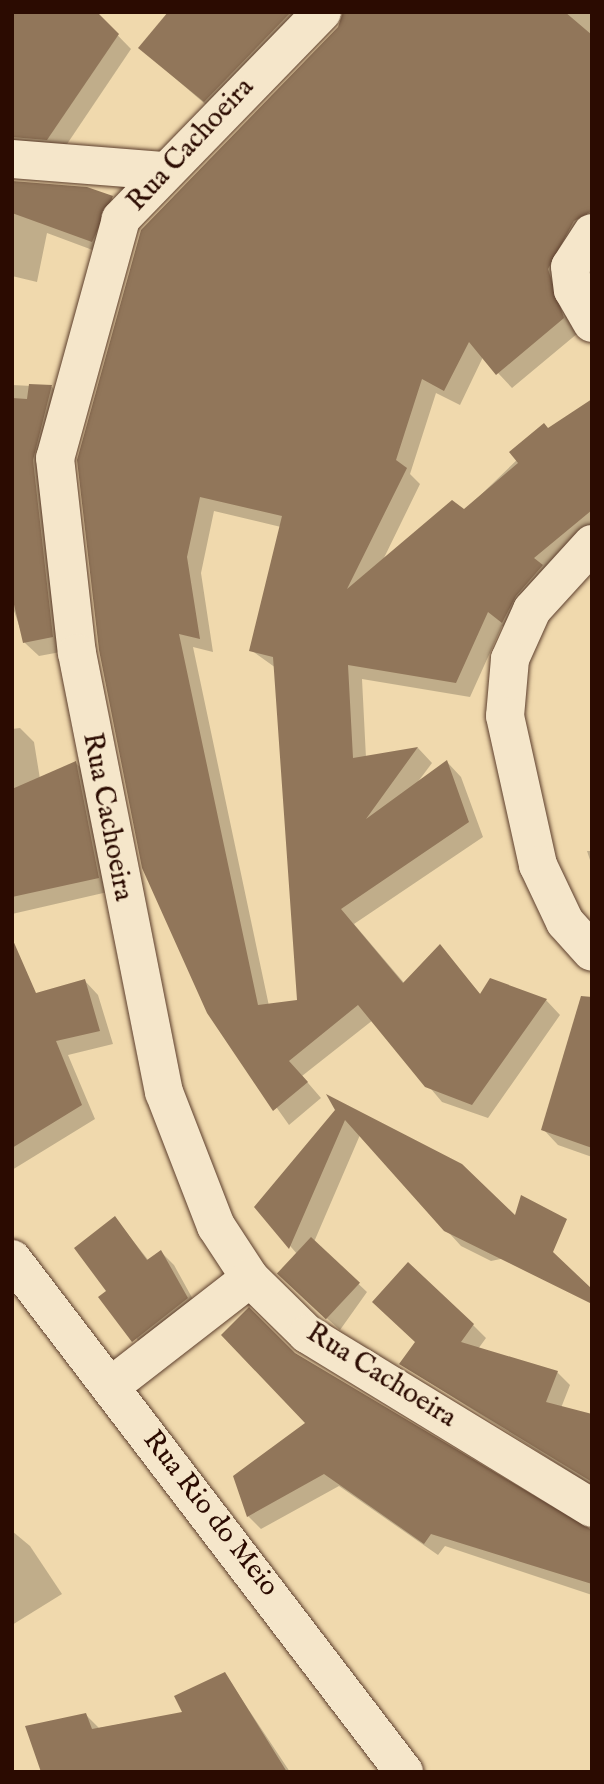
<!DOCTYPE html>
<style>
body{margin:0}
#map{position:relative;width:604px;height:1784px;overflow:hidden;background:#f0d9ad;font-family:"IM FELL English",serif}
div>[style]{position:absolute}
.shadow>*{inset:0;background:#0003}
.building>*{inset:0;background:#91765a;transform-origin:0 0}
.roads{filter:drop-shadow(0 0 2px #5c3e2c) drop-shadow(0 0 2px #5c3e2c)}
.minor>*{height:38px;margin:-19px;padding:0 19px;transform-origin:19px;border-radius:19px;background:#f5e6ca}
.secondary>*{height:38px;margin:-19px;padding:0 19px;transform-origin:19px;border-radius:19px;background:#f5e6ca}
span{translate:-50% -50%;white-space:nowrap;text-align:center;line-height:1.15;-webkit-text-stroke:6px #f5e6ca;paint-order:stroke}
.street-label{font-size:28px;color:#2b0b01}
.frame{position:absolute;inset:0;border:14px solid #2b0b01;pointer-events:none}
</style>
<div id="map">
<div class="shadow">
<div style="clip-path:polygon(12px 12px,95px 12px,131px 49px,61px 153px,12px 160px)"></div>
<div style="clip-path:polygon(170px 12px,320px 12px,219px 116px,140px 48px)"></div>
<div style="clip-path:polygon(evenodd,419px 12px,592px 12px,592px 234px,578px 333px,512px 388px,483px 357px,460px 405px,436px 393px,410px 474px,420px 484px,382px 562px,464px 511px,548px 430px,592px 401px,592px 536px,520px 632px,502px 626px,470px 697px,362px 679px,366px 758px,418px 748px,432px 763px,417px 783px,447px 762px,461px 777px,483px 837px,354px 924px,405px 984px,440px 947px,481px 995px,546px 1000px,560px 1015px,488px 1118px,442px 1102px,373px 1020px,302px 1076px,321px 1098px,289px 1125px,206px 1008px,100px 649px,419px 12px,214px 511px,281px 527px,251px 650px,276px 668px,299px 1001px,269px 1006px,193px 647px,213px 652px,201px 573px,214px 511px)"></div>
<div style="clip-path:polygon(12px 183px,112px 198px,125px 212px,106px 255px,47px 233px,37px 282px,12px 276px)"></div>
<div style="clip-path:polygon(12px 385px,52px 387px,65px 401px,66px 651px,39px 656px,25px 643px,12px 605px)"></div>
<div style="clip-path:polygon(20px 728px,34px 742px,40px 779px,76px 763px,89px 777px,112px 891px,12px 914px,12px 729px)"></div>
<div style="clip-path:polygon(587px 851px,592px 851px,592px 866px)"></div>
<div style="clip-path:polygon(12px 941px,35px 996px,85px 981px,98px 995px,113px 1044px,68px 1055px,95px 1119px,12px 1170px)"></div>
<div style="clip-path:polygon(592px 1028px,592px 1157px,558px 1145px,543px 1129px)"></div>
<div style="clip-path:polygon(337px 1110px,547px 1249px,491px 1261px,461px 1246px,360px 1135px,314px 1242px,367px 1292px,340px 1330px,289px 1284px,298px 1255px,256px 1207px)"></div>
<div style="clip-path:polygon(115px 1218px,149px 1261px,161px 1252px,174px 1265px,200px 1312px,146px 1354px,108px 1291px)"></div>
<div style="clip-path:polygon(473px 1325px,486px 1338px,478px 1349px,557px 1372px,570px 1385px,561px 1408px,592px 1416px,592px 1486px,401px 1364px)"></div>
<div style="clip-path:polygon(294px 1354px,592px 1532px,592px 1595px,445px 1546px,438px 1555px,339px 1486px,261px 1529px,248px 1516px,308px 1423px)"></div>
<div style="clip-path:polygon(12px 1531px,30px 1546px,62px 1594px,12px 1625px)"></div>
<div style="clip-path:polygon(225px 1674px,290px 1772px,42px 1772px,86px 1715px,99px 1728px,184px 1713px)"></div>
</div>
<div class="building">
<div style="clip-path:polygon(12px 12px,97px 12px,119px 34px,47px 140px,12px 137px)"></div>
<div style="clip-path:polygon(168px 12px,291px 12px,204px 102px,138px 48px)"></div>
<div style="clip-path:polygon(evenodd,343px 12px,565px 12px,592px 35px,592px 211px,574px 221px,548px 269px,564px 318px,496px 375px,469px 342px,444px 391px,422px 379px,396px 460px,407px 468px,347px 589px,452px 500px,464px 509px,518px 463px,509px 452px,544px 423px,548px 428px,592px 399px,592px 510px,534px 558px,543px 565px,516px 596px,502px 623px,488px 612px,456px 683px,348px 665px,353px 758px,418px 747px,366px 819px,447px 760px,469px 822px,341px 909px,403px 983px,440px 944px,480px 994px,490px 978px,547px 999px,472px 1105px,425px 1087px,358px 1005px,289px 1061px,308px 1082px,273px 1111px,207px 1013px,142px 868px,99px 650px,77px 460px,141px 230px,338px 27px,343px 12px,200px 497px,282px 516px,249px 651px,273px 657px,297px 1000px,258px 1005px,179px 634px,200px 639px,187px 557px,200px 497px)"></div>
<div style="clip-path:polygon(12px 181px,87px 187px,113px 196px,92px 242px,12px 213px)"></div>
<div style="clip-path:polygon(29px 384px,52px 385px,33px 460px,53px 637px,23px 643px,12px 596px,12px 398px,27px 399px)"></div>
<div style="clip-path:polygon(76px 761px,99px 878px,12px 897px,12px 789px)"></div>
<div style="clip-path:polygon(12px 938px,36px 993px,85px 979px,100px 1031px,56px 1041px,82px 1105px,12px 1148px)"></div>
<div style="clip-path:polygon(581px 996px,592px 997px,592px 1148px,541px 1130px)"></div>
<div style="clip-path:polygon(326px 1094px,462px 1164px,515px 1215px,521px 1195px,567px 1219px,553px 1252px,592px 1289px,592px 1304px,444px 1231px,345px 1120px,289px 1249px,254px 1207px,335px 1110px)"></div>
<div style="clip-path:polygon(115px 1216px,147px 1260px,161px 1250px,188px 1298px,132px 1342px,98px 1297px,106px 1291px,74px 1248px)"></div>
<div style="left:311px;top:1237px;width:67px;height:50px;rotate:43deg"></div>
<div style="clip-path:polygon(408px 1262px,474px 1324px,461px 1342px,558px 1371px,546px 1402px,592px 1414px,592px 1482px,399px 1364px,415px 1342px,372px 1302px)"></div>
<div style="clip-path:polygon(249px 1307px,295px 1353px,592px 1530px,592px 1584px,431px 1534px,424px 1544px,324px 1474px,247px 1517px,233px 1476px,305px 1423px,221px 1335px)"></div>
<div style="clip-path:polygon(225px 1672px,287px 1772px,41px 1772px,25px 1726px,86px 1713px,92px 1729px,182px 1712px,174px 1696px)"></div>
</div>
<div class="roads">
<div class="minor">
<div style="left:322px;top:12px;width:289px;rotate:134.2deg"></div>
<div style="left:121px;top:219px;width:248px;rotate:105.4deg"></div>
<div style="left:55px;top:458px;width:196px;rotate:83.6deg"></div>
<div style="left:77px;top:653px;width:448px;rotate:78.8deg"></div>
<div style="left:164px;top:1092px;width:144px;rotate:68.8deg"></div>
<div style="left:216px;top:1226px;width:62px;rotate:56.8deg"></div>
<div style="left:250px;top:1278px;width:80px;rotate:44.5deg"></div>
<div style="left:307px;top:1334px;width:334px;rotate:31.4deg"></div>
<div style="left:12px;top:159px;width:151px;rotate:4.5deg"></div>
<div style="left:592px;top:233px;width:40px;rotate:122.9deg"></div>
<div style="left:570px;top:267px;width:23px;rotate:83deg"></div>
<div style="left:573px;top:290px;width:38px;rotate:60deg"></div>
<div style="left:592px;top:544px;width:89px;rotate:132.3deg"></div>
<div style="left:532px;top:610px;width:54px;rotate:114.2deg"></div>
<div style="left:510px;top:659px;width:57px;rotate:95deg"></div>
<div style="left:505px;top:716px;width:153px;rotate:77.5deg"></div>
<div style="left:538px;top:865px;width:63px;rotate:64.7deg"></div>
<div style="left:565px;top:922px;width:40px;rotate:48deg"></div>
<div style="left:111px;top:1386px;width:176px;rotate:-37.8deg"></div>
</div>
<div class="secondary">
<div style="left:12px;top:1259px;width:646px;rotate:52.62deg"></div>
</div>
</div>
<div class="street-label">
<span style="left:191px;top:145px;rotate:-47deg">Rua Cachoeira</span>
<span style="left:107px;top:817px;rotate:79deg">Rua Cachoeira</span>
<span style="left:381px;top:1376px;rotate:32deg">Rua Cachoeira</span>
<span style="left:210px;top:1514px;rotate:52deg">Rua Rio do Meio</span>
</div>
<div class="frame"></div>
</div>
